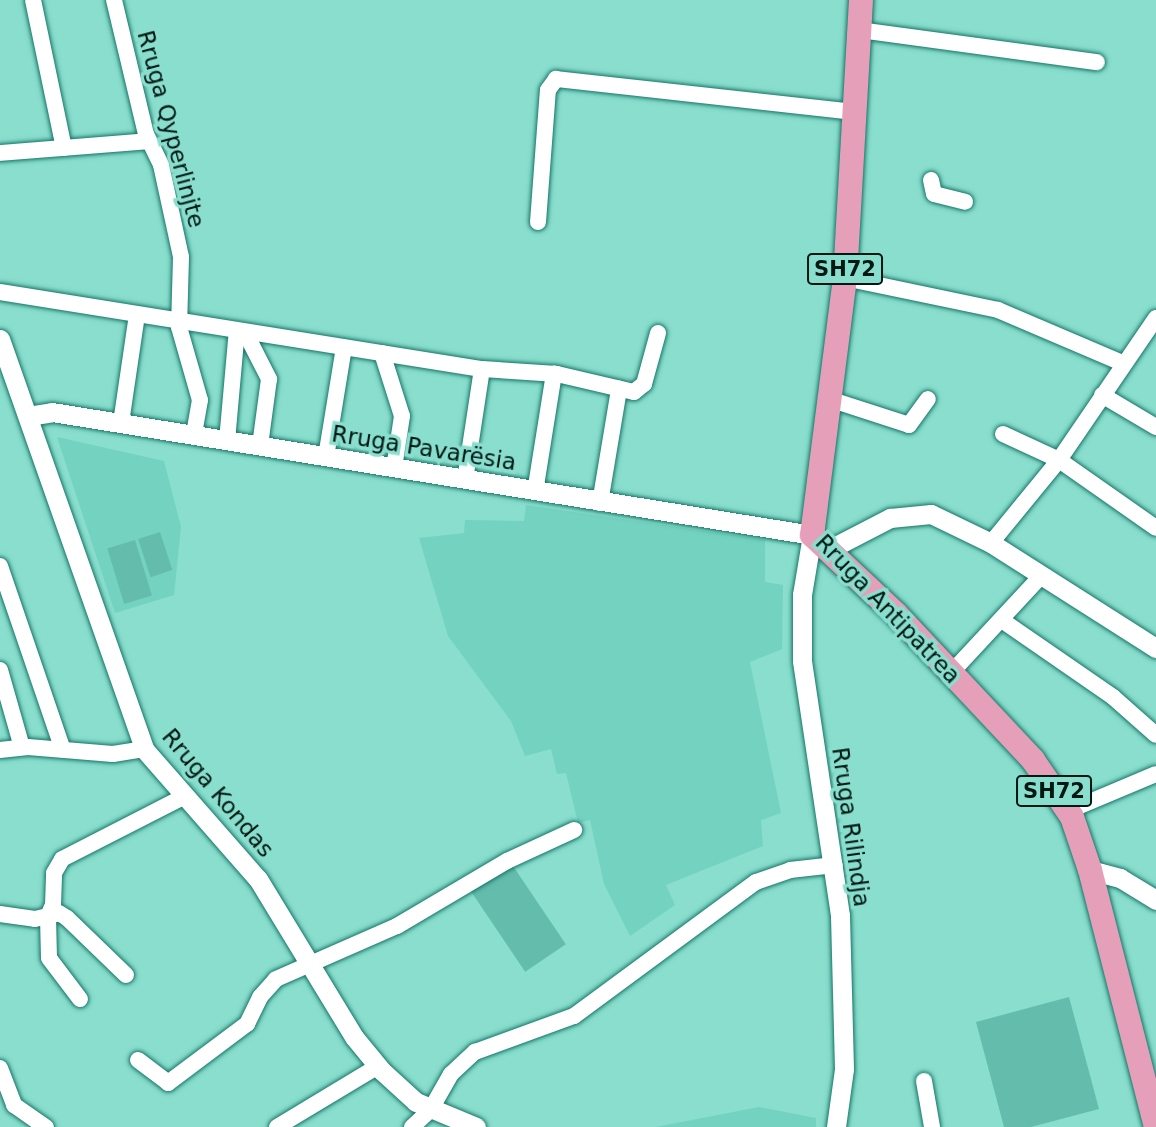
<!DOCTYPE html>
<meta charset="utf-8">
<style>
body{margin:0}
#map{position:relative;width:1156px;height:1127px;overflow:hidden;background:#89decd;font-family:"DejaVu Sans",sans-serif}
div>[style]{position:absolute}
.built>*{inset:0;background:#73d3c0}
.green>*{inset:0;background:#64bdac;transform-origin:0 0}
.roads{filter:drop-shadow(0 0 2px #167668) drop-shadow(0 0 2px #167668)}
.minor>*{height:16px;margin:-8px;padding:0 8px;transform-origin:8px;border-radius:8px;background:#fff}
.tertiary>*{height:19px;margin:-9.5px;padding:0 9.5px;transform-origin:9.5px;border-radius:9.5px;background:#fff}
.primary>*{height:24px;margin:-12px;padding:0 12px;transform-origin:12px;border-radius:12px;background:#e59fb8}
span{translate:-50% -50%;white-space:nowrap;text-align:center;line-height:1.15;-webkit-text-stroke:7px #89decd;paint-order:stroke}
.shield-label span{padding:2px 5px;background:#89decd;border:2px solid;border-radius:5px;-webkit-text-stroke-width:0}
.shield-label{font-size:21px;color:#001712;font-weight:700}
.street-label{font-size:23px;color:#001712}
</style>
<div id="map">
<div class="built">
<div style="clip-path:polygon(57px 437px,164px 461px,181px 527px,174px 595px,115px 613px)"></div>
<div style="clip-path:polygon(526px 505px,765px 540px,765px 582px,783px 585px,782px 649px,750px 662px,781px 813px,761px 820px,763px 846px,666px 885px,675px 905px,630px 936px,604px 884px,590px 820px,578px 823px,566px 773px,557px 774px,551px 749px,525px 756px,511px 721px,448px 636px,419px 538px,464px 533px,465px 520px,524px 521px)"></div>
<div style="clip-path:polygon(759px 1107px,816px 1118px,816px 1127px,656px 1127px)"></div>
</div>
<div class="green">
<div style="left:160px;top:532px;width:40px;height:23px;rotate:72deg"></div>
<div style="left:135px;top:540px;width:58px;height:29px;rotate:73deg"></div>
<div style="left:511px;top:863px;width:98px;height:49px;rotate:56deg"></div>
<div style="clip-path:polygon(1069px 997px,1099px 1109px,1031px 1127px,1004px 1127px,976px 1022px)"></div>
</div>
<div class="roads">
<div class="minor">
<div style="left:33px;top:0;width:151px;rotate:78.2deg"></div>
<div style="left:114px;top:0;width:138px;rotate:76.6deg"></div>
<div style="left:146px;top:134px;width:34px;rotate:64deg"></div>
<div style="left:161px;top:165px;width:94px;rotate:77.7deg"></div>
<div style="left:181px;top:257px;width:70px;rotate:91.6deg"></div>
<div style="left:179px;top:327px;width:76px;rotate:74deg"></div>
<div style="left:200px;top:400px;width:36px;rotate:100deg"></div>
<div style="left:859px;top:30px;width:240px;rotate:7.7deg"></div>
<div style="left:0;top:153px;width:149px;rotate:-4.6deg"></div>
<div style="left:931px;top:180px;width:14px;rotate:78deg"></div>
<div style="left:934px;top:194px;width:32px;rotate:14deg"></div>
<div style="left:538px;top:222px;width:132px;rotate:-85.7deg"></div>
<div style="left:548px;top:90px;width:14px;rotate:-54deg"></div>
<div style="left:556px;top:79px;width:299px;rotate:6.3deg"></div>
<div style="left:845px;top:278px;width:156px;rotate:11.8deg"></div>
<div style="left:998px;top:310px;width:135px;rotate:23.1deg"></div>
<div style="left:0;top:292px;width:488px;rotate:9.1deg"></div>
<div style="left:482px;top:369px;width:75px;rotate:3.8deg"></div>
<div style="left:557px;top:374px;width:79px;rotate:13.2deg"></div>
<div style="left:634px;top:392px;width:13px;rotate:-39deg"></div>
<div style="left:644px;top:384px;width:53px;rotate:-74.6deg"></div>
<div style="left:245px;top:332px;width:53px;rotate:62.9deg"></div>
<div style="left:269px;top:379px;width:68px;rotate:97.7deg"></div>
<div style="left:382px;top:353px;width:66px;rotate:72.4deg"></div>
<div style="left:402px;top:416px;width:53px;rotate:98.7deg"></div>
<div style="left:1102px;top:395px;width:63px;rotate:30.7deg"></div>
<div style="left:829px;top:399px;width:84px;rotate:18deg"></div>
<div style="left:909px;top:425px;width:32px;rotate:-54deg"></div>
<div style="left:121px;top:423px;width:109px;rotate:-81.6deg"></div>
<div style="left:1003px;top:434px;width:62px;rotate:24.9deg"></div>
<div style="left:1059px;top:460px;width:118px;rotate:35deg"></div>
<div style="left:227px;top:441px;width:111px;rotate:-84.9deg"></div>
<div style="left:326px;top:457px;width:111px;rotate:-80.7deg"></div>
<div style="left:465px;top:480px;width:112px;rotate:-81.3deg"></div>
<div style="left:535px;top:492px;width:120px;rotate:-80.9deg"></div>
<div style="left:600px;top:503px;width:116px;rotate:-80.5deg"></div>
<div style="left:991px;top:543px;width:107px;rotate:-50.7deg"></div>
<div style="left:1059px;top:460px;width:172px;rotate:-55.7deg"></div>
<div style="left:0;top:566px;width:194px;rotate:71.1deg"></div>
<div style="left:1003px;top:621px;width:134px;rotate:34.6deg"></div>
<div style="left:1113px;top:697px;width:57px;rotate:41.5deg"></div>
<div style="left:0;top:670px;width:80px;rotate:74.1deg"></div>
<div style="left:950px;top:674px;width:135px;rotate:-47.1deg"></div>
<div style="left:0;top:750px;width:28px;rotate:-6deg"></div>
<div style="left:28px;top:747px;width:85px;rotate:4.7deg"></div>
<div style="left:113px;top:754px;width:31px;rotate:-9deg"></div>
<div style="left:1068px;top:811px;width:95px;rotate:-22.8deg"></div>
<div style="left:0;top:914px;width:35px;rotate:8deg"></div>
<div style="left:35px;top:919px;width:13px;rotate:-13deg"></div>
<div style="left:48px;top:916px;width:12px;rotate:-66deg"></div>
<div style="left:53px;top:905px;width:32px;rotate:-88deg"></div>
<div style="left:54px;top:873px;width:16px;rotate:-60deg"></div>
<div style="left:62px;top:859px;width:138px;rotate:-27.1deg"></div>
<div style="left:80px;top:999px;width:51px;rotate:-127.1deg"></div>
<div style="left:49px;top:958px;width:42px;rotate:-91.4deg"></div>
<div style="left:48px;top:916px;width:11px;rotate:-15deg"></div>
<div style="left:59px;top:913px;width:9px;rotate:32deg"></div>
<div style="left:67px;top:918px;width:82px;rotate:44deg"></div>
<div style="left:138px;top:1060px;width:38px;rotate:37deg"></div>
<div style="left:168px;top:1083px;width:99px;rotate:-36.8deg"></div>
<div style="left:247px;top:1024px;width:30px;rotate:-64deg"></div>
<div style="left:260px;top:997px;width:24px;rotate:-48deg"></div>
<div style="left:276px;top:979px;width:132px;rotate:-23.7deg"></div>
<div style="left:397px;top:926px;width:128px;rotate:-30.6deg"></div>
<div style="left:507px;top:861px;width:74px;rotate:-24.8deg"></div>
<div style="left:0;top:1068px;width:40px;rotate:69deg"></div>
<div style="left:14px;top:1105px;width:39px;rotate:35deg"></div>
<div style="left:924px;top:1081px;width:47px;rotate:80.1deg"></div>
<div style="left:277px;top:1127px;width:118px;rotate:-31.1deg"></div>
<div style="left:412px;top:1127px;width:26px;rotate:-43deg"></div>
<div style="left:431px;top:1109px;width:40px;rotate:-60.3deg"></div>
<div style="left:451px;top:1074px;width:33px;rotate:-43deg"></div>
<div style="left:475px;top:1052px;width:105px;rotate:-20deg"></div>
<div style="left:574px;top:1016px;width:226px;rotate:-36.4deg"></div>
<div style="left:756px;top:882px;width:36px;rotate:-19deg"></div>
<div style="left:790px;top:870px;width:45px;rotate:-6.3deg"></div>
</div>
<div class="tertiary">
<div style="left:0;top:339px;width:435px;rotate:70.6deg"></div>
<div style="left:144px;top:749px;width:173px;rotate:48.8deg"></div>
<div style="left:258px;top:879px;width:185px;rotate:58.7deg"></div>
<div style="left:354px;top:1037px;width:44px;rotate:50.5deg"></div>
<div style="left:382px;top:1071px;width:46px;rotate:42.4deg"></div>
<div style="left:416px;top:1102px;width:65px;rotate:22.6deg"></div>
<div style="left:28px;top:416px;width:24px;rotate:-9deg"></div>
<div style="left:52px;top:412px;width:770px;rotate:9.19deg"></div>
<div style="left:812px;top:535px;width:61px;rotate:99.5deg"></div>
<div style="left:802px;top:595px;width:66px;rotate:90deg"></div>
<div style="left:802px;top:661px;width:258px;rotate:81.5deg"></div>
<div style="left:840px;top:916px;width:153px;rotate:88.5deg"></div>
<div style="left:844px;top:1069px;width:59px;rotate:97.9deg"></div>
<div style="left:830px;top:549px;width:68px;rotate:-27.3deg"></div>
<div style="left:890px;top:518px;width:41px;rotate:-5.6deg"></div>
<div style="left:931px;top:514px;width:67px;rotate:25.8deg"></div>
<div style="left:991px;top:543px;width:196px;rotate:32.5deg"></div>
<div style="left:1090px;top:870px;width:31px;rotate:15deg"></div>
<div style="left:1120px;top:878px;width:42px;rotate:31.4deg"></div>
</div>
<div class="primary">
<div style="left:861px;top:0;width:278px;rotate:93.3deg"></div>
<div style="left:845px;top:278px;width:259px;rotate:97.3deg"></div>
<div style="left:812px;top:535px;width:115px;rotate:43.2deg"></div>
<div style="left:896px;top:614px;width:200px;rotate:46.8deg"></div>
<div style="left:1033px;top:760px;width:69px;rotate:55.6deg"></div>
<div style="left:1072px;top:817px;width:56px;rotate:71.2deg"></div>
<div style="left:1090px;top:870px;width:265px;rotate:75.6deg"></div>
</div>
</div>
<div class="shield-label">
<span style="left:845px;top:269px">SH72</span>
<span style="left:1054px;top:791px">SH72</span>
</div>
<div class="street-label">
<span style="left:171px;top:129px;rotate:75deg">Rruga Qyperlinjte</span>
<span style="left:424px;top:448px;rotate:9deg">Rruga Pavarësia</span>
<span style="left:888px;top:609px;rotate:46deg">Rruga Antipatrea</span>
<span style="left:218px;top:793px;rotate:50deg">Rruga Kondas</span>
<span style="left:851px;top:827px;rotate:82deg">Rruga Rilindja</span>
</div>
</div>
